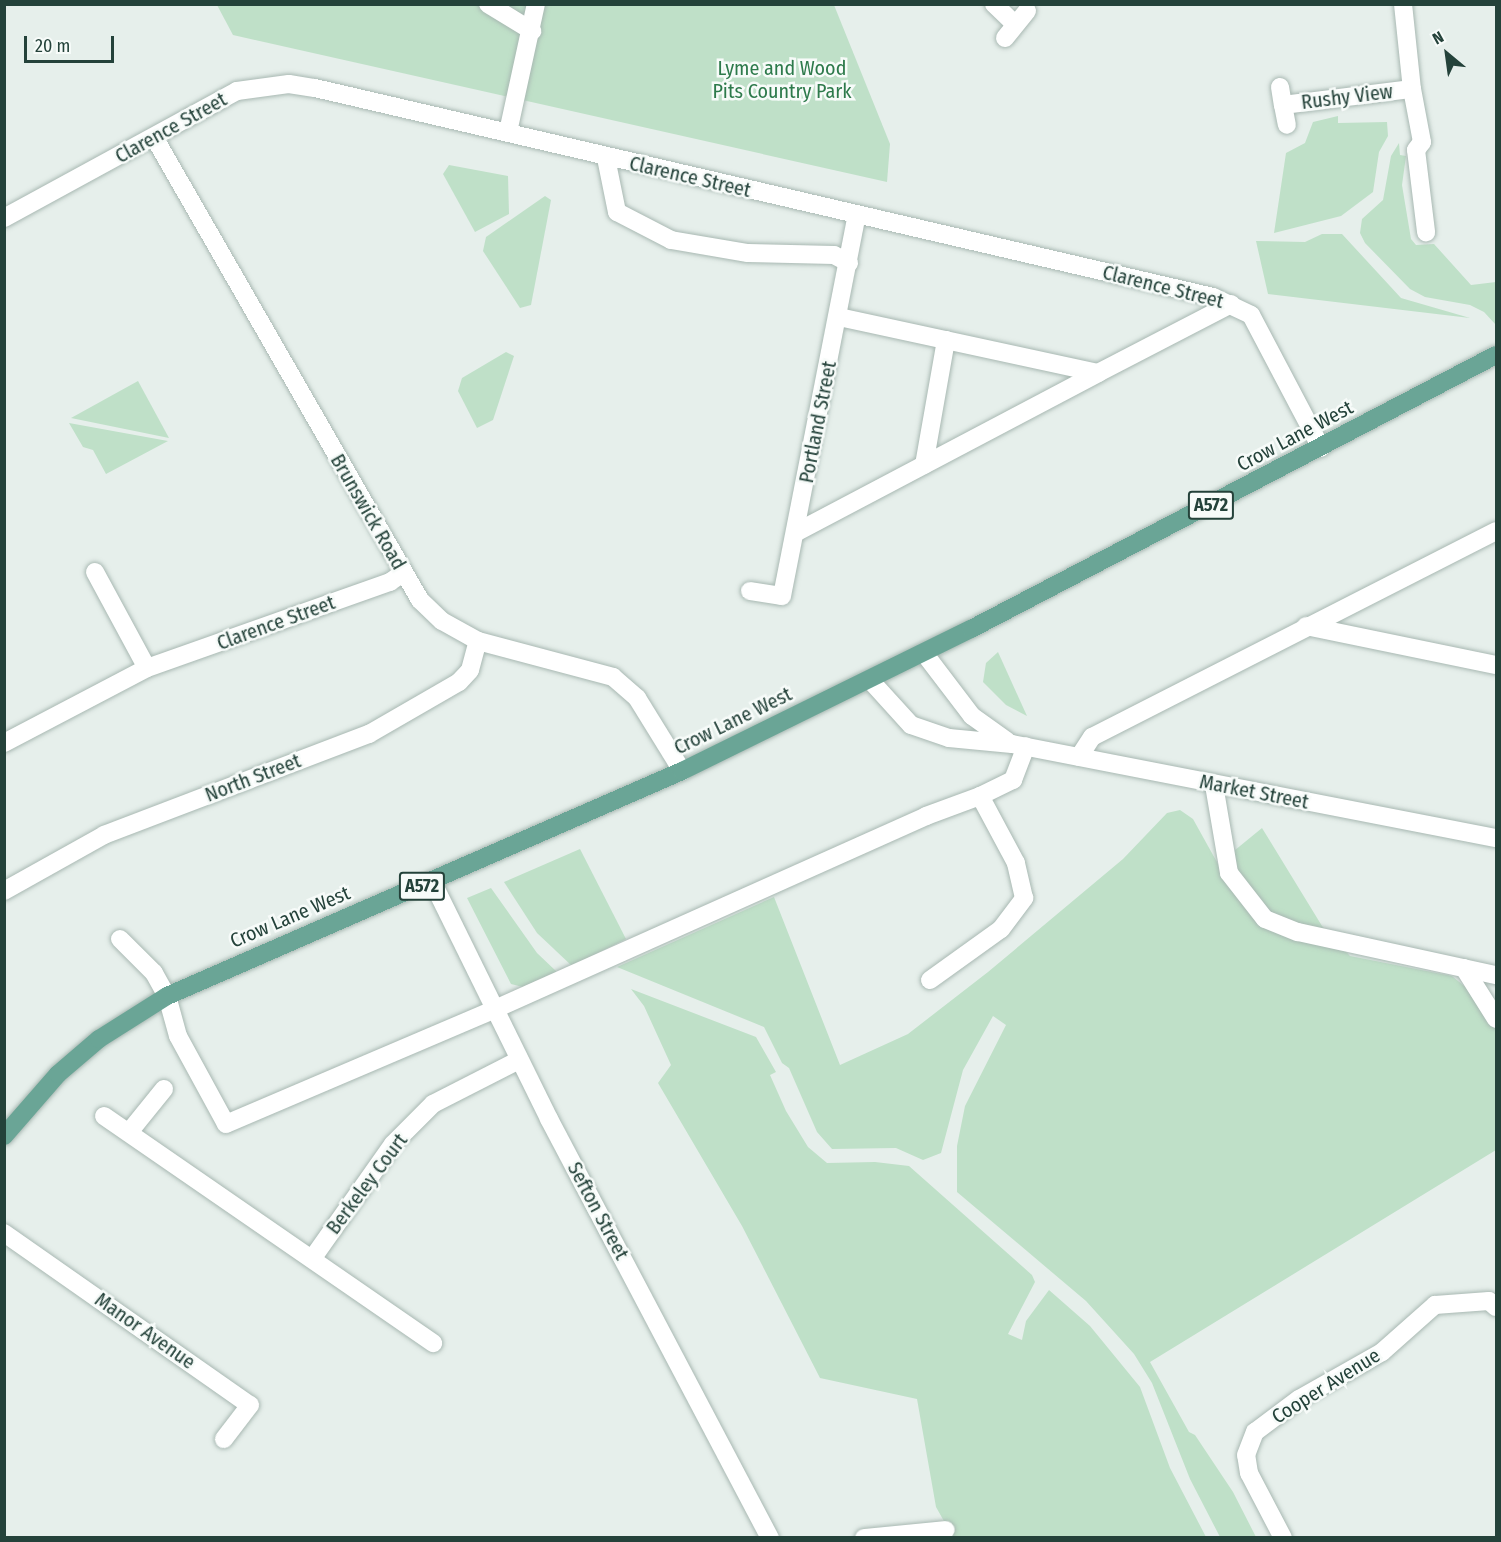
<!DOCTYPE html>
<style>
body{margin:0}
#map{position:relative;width:1501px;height:1542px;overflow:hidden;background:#e6efeb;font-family:"Fira Sans Condensed",sans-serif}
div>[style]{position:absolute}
.green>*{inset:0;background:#bfe0c8}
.roads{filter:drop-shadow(0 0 2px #a8b8b2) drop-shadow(0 0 2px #a8b8b2)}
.minor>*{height:18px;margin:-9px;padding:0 9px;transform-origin:9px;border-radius:9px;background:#fff}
.major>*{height:18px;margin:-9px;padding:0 9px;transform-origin:9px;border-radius:9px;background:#6aa596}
span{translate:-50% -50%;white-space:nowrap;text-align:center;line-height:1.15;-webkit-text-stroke:5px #f7fbf9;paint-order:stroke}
.shield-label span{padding:2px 4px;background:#f7fbf9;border:2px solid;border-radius:4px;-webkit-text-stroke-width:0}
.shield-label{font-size:18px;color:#24423a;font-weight:700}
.park-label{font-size:20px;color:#2d7a4b}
.street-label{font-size:20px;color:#24423a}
.frame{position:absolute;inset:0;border:6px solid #24423a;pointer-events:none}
.north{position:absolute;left:1417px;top:24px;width:60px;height:60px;-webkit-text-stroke:4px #f7fbf9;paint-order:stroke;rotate:331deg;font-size:16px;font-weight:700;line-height:24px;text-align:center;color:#24423a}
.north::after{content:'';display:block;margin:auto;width:21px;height:27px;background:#24423a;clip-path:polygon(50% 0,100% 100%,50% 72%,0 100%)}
.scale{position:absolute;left:24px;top:36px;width:90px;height:27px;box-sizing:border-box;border:3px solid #24423a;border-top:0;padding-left:8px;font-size:18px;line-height:21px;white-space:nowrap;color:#24423a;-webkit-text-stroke:4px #f7fbf9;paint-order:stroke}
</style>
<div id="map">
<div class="green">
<div style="clip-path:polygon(217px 5px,834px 5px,890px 144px,887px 182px,233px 35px)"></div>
<div style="clip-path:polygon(1338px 116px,1338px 123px,1387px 122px,1388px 136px,1379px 152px,1373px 192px,1341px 216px,1274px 233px,1286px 153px,1305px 143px,1313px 122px)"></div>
<div style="clip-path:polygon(1399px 143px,1400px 155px,1406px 156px,1402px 185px,1411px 239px,1416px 245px,1434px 244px,1471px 285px,1496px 282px,1496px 325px,1484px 312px,1470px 305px,1425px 297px,1410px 289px,1365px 243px,1360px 233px,1362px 219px,1383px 200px,1391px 156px)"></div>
<div style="clip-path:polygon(449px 165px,508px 176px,509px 214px,475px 232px,443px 174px)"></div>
<div style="clip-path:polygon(545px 196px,551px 200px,531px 305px,520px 308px,483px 251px,486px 237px)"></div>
<div style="clip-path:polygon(1322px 234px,1342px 234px,1401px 298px,1470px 318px,1268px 294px,1256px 241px,1305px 242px)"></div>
<div style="clip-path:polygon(506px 352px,514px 356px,493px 420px,477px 428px,458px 391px,462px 378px)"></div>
<div style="clip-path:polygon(138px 381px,169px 438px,71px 418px)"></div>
<div style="clip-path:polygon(69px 423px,168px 441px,106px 474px,93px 450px,83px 447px)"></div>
<div style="clip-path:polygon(998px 652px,1027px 716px,1006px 705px,983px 682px,986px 663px)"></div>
<div style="clip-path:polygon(1180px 810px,1193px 819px,1218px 864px,1262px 828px,1322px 926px,1350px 956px,1452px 976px,1475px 995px,1496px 1030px,1496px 1150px,1150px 1362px,1189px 1432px,1195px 1435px,1233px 1492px,1256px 1537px,1220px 1537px,1190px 1479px,1152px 1383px,1134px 1354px,1086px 1301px,957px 1192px,957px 1146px,965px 1106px,1006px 1025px,993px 1016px,963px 1070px,941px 1153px,923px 1160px,896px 1148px,832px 1149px,817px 1132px,789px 1068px,782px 1063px,764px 1027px,617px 967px,774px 897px,840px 1065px,908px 1034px,988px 972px,1123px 859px,1167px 813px)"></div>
<div style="clip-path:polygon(580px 849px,626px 939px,572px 966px,537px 933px,504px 882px)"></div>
<div style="clip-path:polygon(491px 888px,537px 953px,557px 972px,523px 987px,511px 984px,467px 898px)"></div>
<div style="clip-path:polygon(631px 989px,756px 1037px,776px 1072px,770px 1075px,786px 1111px,808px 1147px,827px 1163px,875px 1162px,909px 1166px,1032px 1275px,1035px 1282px,1008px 1334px,1022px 1340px,1026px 1321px,1049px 1290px,1090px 1326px,1140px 1387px,1170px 1468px,1206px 1537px,953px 1537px,936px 1507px,917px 1399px,820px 1378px,742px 1226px,658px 1083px,671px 1065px,644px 1006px)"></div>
</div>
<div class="roads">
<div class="minor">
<div style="left:488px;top:4px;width:52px;rotate:31.5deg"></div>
<div style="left:994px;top:4px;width:29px;rotate:44deg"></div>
<div style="left:1403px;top:4px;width:85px;rotate:84deg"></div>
<div style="left:1412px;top:89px;width:54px;rotate:79.3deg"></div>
<div style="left:1422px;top:142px;width:10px;rotate:127deg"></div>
<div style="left:1416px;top:150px;width:83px;rotate:83deg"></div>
<div style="left:1005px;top:38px;width:35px;rotate:-51deg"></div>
<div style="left:1280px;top:87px;width:18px;rotate:81deg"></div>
<div style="left:1283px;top:105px;width:130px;rotate:-7.1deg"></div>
<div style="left:1283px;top:105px;width:20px;rotate:79deg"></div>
<div style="left:508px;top:132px;width:131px;rotate:-77.7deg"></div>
<div style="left:154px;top:137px;width:534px;rotate:60.12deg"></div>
<div style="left:420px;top:600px;width:30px;rotate:44deg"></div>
<div style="left:442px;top:621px;width:41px;rotate:29.1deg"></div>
<div style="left:478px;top:641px;width:140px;rotate:14.9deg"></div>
<div style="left:613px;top:677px;width:32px;rotate:41deg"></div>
<div style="left:637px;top:698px;width:86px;rotate:58.3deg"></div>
<div style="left:606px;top:158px;width:55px;rotate:78.5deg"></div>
<div style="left:617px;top:212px;width:61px;rotate:27.4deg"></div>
<div style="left:671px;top:240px;width:78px;rotate:9.6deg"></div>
<div style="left:748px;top:253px;width:86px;rotate:1.3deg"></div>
<div style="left:834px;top:255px;width:17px;rotate:28deg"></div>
<div style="left:4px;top:218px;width:265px;rotate:-28.6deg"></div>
<div style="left:237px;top:91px;width:52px;rotate:-7.7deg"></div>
<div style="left:289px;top:84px;width:26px;rotate:9deg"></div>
<div style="left:315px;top:88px;width:922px;rotate:13.1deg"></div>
<div style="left:1213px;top:297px;width:42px;rotate:25.3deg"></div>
<div style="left:1251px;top:315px;width:150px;rotate:62.2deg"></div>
<div style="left:839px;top:317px;width:265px;rotate:12.2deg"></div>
<div style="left:1098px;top:373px;width:150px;rotate:-27.4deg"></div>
<div style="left:924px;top:465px;width:127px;rotate:-80deg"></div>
<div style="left:795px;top:533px;width:343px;rotate:-27.8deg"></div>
<div style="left:95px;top:572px;width:109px;rotate:61.6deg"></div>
<div style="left:750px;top:591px;width:32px;rotate:9deg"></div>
<div style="left:782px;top:596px;width:388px;rotate:-78.9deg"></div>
<div style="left:1306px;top:626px;width:194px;rotate:11.6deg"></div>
<div style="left:924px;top:653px;width:79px;rotate:52.7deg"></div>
<div style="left:972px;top:716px;width:43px;rotate:35.5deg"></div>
<div style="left:870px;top:680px;width:61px;rotate:47.7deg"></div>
<div style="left:911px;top:725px;width:40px;rotate:18.9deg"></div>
<div style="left:949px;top:738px;width:63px;rotate:5.4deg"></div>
<div style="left:1012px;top:744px;width:493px;rotate:11deg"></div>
<div style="left:4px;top:743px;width:161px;rotate:-27.7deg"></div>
<div style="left:147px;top:668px;width:258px;rotate:-19.5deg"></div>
<div style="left:390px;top:582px;width:16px;rotate:-35deg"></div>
<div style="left:1079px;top:757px;width:24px;rotate:-57deg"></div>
<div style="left:1092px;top:737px;width:453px;rotate:-27deg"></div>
<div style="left:1214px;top:785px;width:89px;rotate:80.3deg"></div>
<div style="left:1229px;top:873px;width:58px;rotate:52deg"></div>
<div style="left:1265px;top:919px;width:35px;rotate:22deg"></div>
<div style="left:1298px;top:932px;width:203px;rotate:12.3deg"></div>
<div style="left:432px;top:881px;width:265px;rotate:63.8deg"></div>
<div style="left:549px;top:1119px;width:474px;rotate:62.2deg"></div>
<div style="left:4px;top:891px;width:115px;rotate:-29.2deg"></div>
<div style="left:104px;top:835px;width:284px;rotate:-20.9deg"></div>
<div style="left:369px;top:734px;width:104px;rotate:-30deg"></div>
<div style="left:459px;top:682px;width:16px;rotate:-47deg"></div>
<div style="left:470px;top:670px;width:30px;rotate:-75deg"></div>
<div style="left:120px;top:939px;width:48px;rotate:45deg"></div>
<div style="left:154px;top:973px;width:26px;rotate:61deg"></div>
<div style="left:167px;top:996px;width:41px;rotate:74.6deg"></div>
<div style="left:178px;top:1036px;width:100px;rotate:61.4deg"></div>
<div style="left:226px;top:1124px;width:293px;rotate:-23.1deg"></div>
<div style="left:495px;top:1009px;width:472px;rotate:-24.1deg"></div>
<div style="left:926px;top:816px;width:58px;rotate:-20.3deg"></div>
<div style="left:1464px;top:968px;width:60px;rotate:57.9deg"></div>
<div style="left:930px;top:980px;width:87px;rotate:-35.7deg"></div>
<div style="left:1001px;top:929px;width:39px;rotate:-53deg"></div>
<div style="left:1024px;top:898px;width:36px;rotate:-103deg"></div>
<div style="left:1016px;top:863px;width:76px;rotate:-118.2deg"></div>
<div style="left:980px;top:796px;width:37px;rotate:-26deg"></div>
<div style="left:1013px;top:780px;width:36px;rotate:-69deg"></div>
<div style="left:104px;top:1116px;width:400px;rotate:34.6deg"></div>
<div style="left:130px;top:1131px;width:54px;rotate:-51deg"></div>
<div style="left:4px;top:1233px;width:300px;rotate:35deg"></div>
<div style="left:250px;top:1405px;width:43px;rotate:127.4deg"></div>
<div style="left:312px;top:1259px;width:141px;rotate:-54.8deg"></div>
<div style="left:393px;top:1144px;width:57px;rotate:-45deg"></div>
<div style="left:433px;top:1104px;width:97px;rotate:-27.1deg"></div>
<div style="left:864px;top:1538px;width:82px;rotate:-5.6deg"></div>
<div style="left:1283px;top:1538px;width:73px;rotate:-117.6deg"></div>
<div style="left:1249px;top:1473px;width:18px;rotate:-99deg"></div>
<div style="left:1246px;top:1455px;width:25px;rotate:-69deg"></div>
<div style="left:1255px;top:1432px;width:55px;rotate:-36.9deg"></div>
<div style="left:1299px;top:1399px;width:95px;rotate:-29.5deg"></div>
<div style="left:1382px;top:1352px;width:71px;rotate:-41.6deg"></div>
<div style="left:1435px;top:1305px;width:54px;rotate:-4.2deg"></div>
<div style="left:1489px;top:1301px;width:9px;rotate:41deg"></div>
</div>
<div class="major">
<div style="left:4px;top:1136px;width:82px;rotate:-48.9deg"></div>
<div style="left:58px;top:1074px;width:54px;rotate:-40.5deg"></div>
<div style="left:99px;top:1039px;width:80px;rotate:-32.3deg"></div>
<div style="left:167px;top:996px;width:562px;rotate:-23.6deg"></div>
<div style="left:682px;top:771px;width:322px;rotate:-26.2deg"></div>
<div style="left:971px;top:629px;width:592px;rotate:-27.56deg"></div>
</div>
</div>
<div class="shield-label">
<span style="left:1211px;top:505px">A572</span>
<span style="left:422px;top:886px">A572</span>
</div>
<div class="park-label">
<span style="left:782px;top:80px">Lyme and Wood<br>Pits Country Park</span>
</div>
<div class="street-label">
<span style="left:1347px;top:97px;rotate:-7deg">Rushy View</span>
<span style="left:171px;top:128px;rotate:-29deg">Clarence Street</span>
<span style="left:690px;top:177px;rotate:13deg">Clarence Street</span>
<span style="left:1163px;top:287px;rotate:14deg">Clarence Street</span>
<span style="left:818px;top:422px;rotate:-79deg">Portland Street</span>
<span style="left:1295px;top:436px;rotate:-28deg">Crow Lane West</span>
<span style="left:368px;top:512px;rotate:60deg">Brunswick Road</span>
<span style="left:276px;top:623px;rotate:-20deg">Clarence Street</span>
<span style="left:733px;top:721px;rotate:-26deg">Crow Lane West</span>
<span style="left:253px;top:778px;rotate:-21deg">North Street</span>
<span style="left:1254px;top:792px;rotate:11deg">Market Street</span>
<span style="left:290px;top:917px;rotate:-23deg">Crow Lane West</span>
<span style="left:367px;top:1184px;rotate:-53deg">Berkeley Court</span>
<span style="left:598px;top:1211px;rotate:62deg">Sefton Street</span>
<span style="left:145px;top:1331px;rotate:35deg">Manor Avenue</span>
<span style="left:1326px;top:1386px;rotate:-32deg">Cooper Avenue</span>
</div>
<div class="frame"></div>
<div class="north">N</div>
<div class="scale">20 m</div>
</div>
